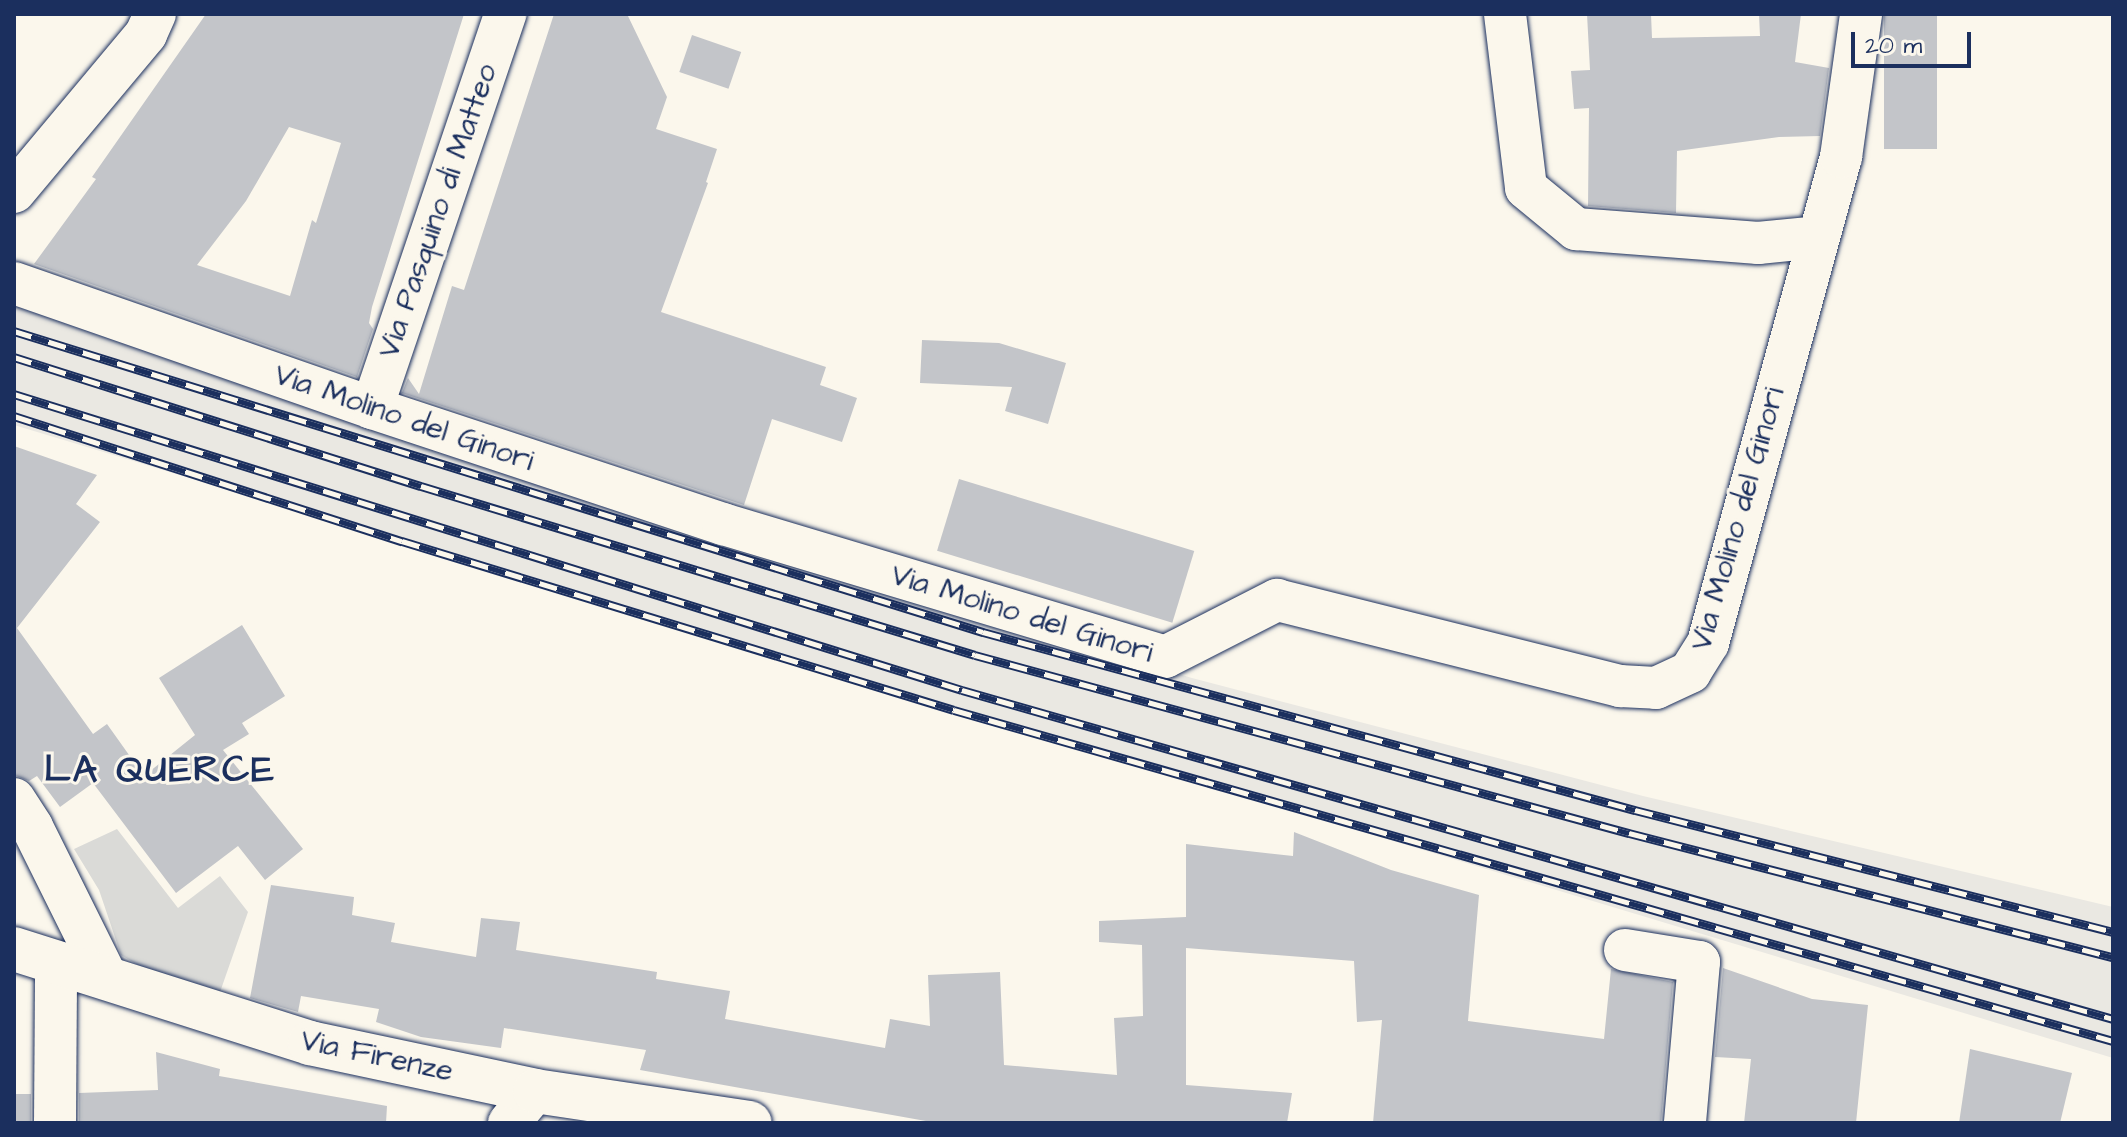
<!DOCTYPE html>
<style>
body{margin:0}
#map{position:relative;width:2127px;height:1137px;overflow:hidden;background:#fbf7ec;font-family:"Architects Daughter",sans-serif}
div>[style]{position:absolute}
.built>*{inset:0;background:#eae8e2}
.green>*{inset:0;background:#dadad7}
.building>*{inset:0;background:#c3c5c9;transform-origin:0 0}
.roads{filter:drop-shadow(0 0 2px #1b2f5e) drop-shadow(0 0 2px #1b2f5e)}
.street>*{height:42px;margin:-21px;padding:0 21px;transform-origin:21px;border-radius:21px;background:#fbf7ec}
.secondary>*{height:44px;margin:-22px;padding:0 22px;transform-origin:22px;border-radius:22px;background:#fbf7ec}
.rail>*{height:9px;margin-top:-4.5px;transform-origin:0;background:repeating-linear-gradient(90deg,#fbf7ec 0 18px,#1b2f5e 0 36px);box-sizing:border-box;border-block:2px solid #1b2f5e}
span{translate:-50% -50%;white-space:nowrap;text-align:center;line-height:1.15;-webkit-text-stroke:6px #fbf7ec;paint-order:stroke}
.street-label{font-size:30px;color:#1b2f5e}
.district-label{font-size:38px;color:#1b2f5e;font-weight:700;letter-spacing:2px}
.frame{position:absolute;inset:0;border:16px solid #1b2f5e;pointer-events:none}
.scale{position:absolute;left:1851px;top:32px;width:120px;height:36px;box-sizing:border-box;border:4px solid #1b2f5e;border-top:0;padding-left:10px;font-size:24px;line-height:28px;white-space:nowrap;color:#1b2f5e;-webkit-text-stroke:6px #fbf7ec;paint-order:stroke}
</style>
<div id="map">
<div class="built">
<div style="clip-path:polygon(14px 306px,524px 476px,1192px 678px,1643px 796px,2113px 907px,2113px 1058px,14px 425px)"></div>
</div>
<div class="green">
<div style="clip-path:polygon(117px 829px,178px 908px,220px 876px,248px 912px,219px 995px,164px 980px,121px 955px,99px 890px,74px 849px)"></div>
</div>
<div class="building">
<div style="clip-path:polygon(evenodd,206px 14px,464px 14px,372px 307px,369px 323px,373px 329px,357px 377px,34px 264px,96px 179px,92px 177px,206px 14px,289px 127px,341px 143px,316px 223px,312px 220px,290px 296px,197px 265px,246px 201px,289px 127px)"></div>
<div style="clip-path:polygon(554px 14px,627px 14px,667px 97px,656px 129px,717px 149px,706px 182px,708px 183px,661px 312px,826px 367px,820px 385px,857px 398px,842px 442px,772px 419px,744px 505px,402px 393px,408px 378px,419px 394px,452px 286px,464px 290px)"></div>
<div style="clip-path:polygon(1587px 14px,1651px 14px,1652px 38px,1760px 36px,1759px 14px,1801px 14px,1795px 62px,1829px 68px,1820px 136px,1779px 137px,1677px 151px,1676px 213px,1588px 206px,1589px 108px,1574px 109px,1571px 71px,1590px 70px)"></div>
<div style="left:1884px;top:14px;width:53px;height:135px"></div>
<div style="left:692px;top:35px;width:52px;height:39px;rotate:19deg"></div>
<div style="clip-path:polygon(922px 340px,999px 343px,1066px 363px,1048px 424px,1005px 411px,1012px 387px,920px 383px)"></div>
<div style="clip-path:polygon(14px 446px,97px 475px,76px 504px,100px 522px,17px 628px,93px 734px,107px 724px,144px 776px,195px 735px,159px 678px,242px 625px,285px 696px,242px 723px,249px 734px,223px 750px,303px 849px,265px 880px,238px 846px,176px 893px,93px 783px,60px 807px,37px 776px,29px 781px,14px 775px)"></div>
<div style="left:959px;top:479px;width:246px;height:75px;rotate:17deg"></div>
<div style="clip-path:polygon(1294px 832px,1391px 870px,1479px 895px,1468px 1021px,1604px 1039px,1611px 969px,1673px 982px,1661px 1123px,1373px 1123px,1382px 1020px,1357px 1022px,1354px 961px,1186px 948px,1186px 1085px,1292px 1093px,1287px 1123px,937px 1123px,640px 1070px,646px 1050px,504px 1028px,501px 1048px,421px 1037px,376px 1022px,379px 1009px,301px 996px,298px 1012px,250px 998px,271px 885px,354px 897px,352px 915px,395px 923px,391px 942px,476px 957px,481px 918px,520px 922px,516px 950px,657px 972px,656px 979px,730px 991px,725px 1019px,885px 1048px,890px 1019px,930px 1026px,928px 975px,1000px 972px,1004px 1065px,1117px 1075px,1114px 1018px,1143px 1016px,1142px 945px,1099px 942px,1099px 921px,1186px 917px,1186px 844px,1293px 856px)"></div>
<div style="clip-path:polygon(1723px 968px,1812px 999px,1868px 1005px,1856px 1123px,1744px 1123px,1751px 1059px,1715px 1057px)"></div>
<div style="clip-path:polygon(1970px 1049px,2072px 1073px,2060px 1123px,1959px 1123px)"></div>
<div style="clip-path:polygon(156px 1052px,220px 1069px,219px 1076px,387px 1106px,386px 1123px,79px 1123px,79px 1093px,158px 1090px)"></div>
<div style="left:31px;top:1094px;width:29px;height:17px;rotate:90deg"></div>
</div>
<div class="roads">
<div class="street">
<div style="left:1505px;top:14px;width:175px;rotate:83.1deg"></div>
<div style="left:1526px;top:188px;width:65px;rotate:39.4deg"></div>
<div style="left:1576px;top:229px;width:183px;rotate:4.4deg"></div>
<div style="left:1758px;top:243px;width:60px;rotate:-5.7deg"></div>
<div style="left:14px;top:192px;width:206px;rotate:-50.1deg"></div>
<div style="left:146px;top:34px;width:22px;rotate:-66deg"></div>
<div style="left:14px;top:283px;width:379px;rotate:19.2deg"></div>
<div style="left:372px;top:408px;width:370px;rotate:18.3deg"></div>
<div style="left:723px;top:524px;width:462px;rotate:16.7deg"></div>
<div style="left:1165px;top:657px;width:126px;rotate:-27deg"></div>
<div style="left:1277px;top:600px;width:354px;rotate:14.1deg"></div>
<div style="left:1620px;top:686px;width:36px;rotate:3deg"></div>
<div style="left:1656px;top:688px;width:38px;rotate:-25deg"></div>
<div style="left:1690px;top:672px;width:34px;rotate:-58deg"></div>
<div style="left:1708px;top:643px;width:504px;rotate:-74.7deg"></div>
<div style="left:1841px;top:157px;width:144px;rotate:-82deg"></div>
<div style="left:372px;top:408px;width:416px;rotate:-71.3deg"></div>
<div style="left:14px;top:799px;width:33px;rotate:57deg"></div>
<div style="left:32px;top:827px;width:169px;rotate:63.6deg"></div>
<div style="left:1625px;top:950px;width:75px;rotate:9.2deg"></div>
<div style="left:1699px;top:962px;width:162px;rotate:95deg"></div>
<div style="left:55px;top:1123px;width:161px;rotate:-89.6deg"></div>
<div style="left:509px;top:1123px;width:41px;rotate:-50.9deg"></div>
</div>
<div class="secondary">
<div style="left:14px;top:949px;width:311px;rotate:17.6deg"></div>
<div style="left:310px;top:1043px;width:230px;rotate:12deg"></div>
<div style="left:535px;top:1091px;width:217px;rotate:8.5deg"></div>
</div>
</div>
<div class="rail">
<div style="left:14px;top:331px;width:1015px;rotate:17.26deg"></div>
<div style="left:983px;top:632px;width:676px;rotate:15.27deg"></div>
<div style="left:1635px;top:810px;width:493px;rotate:14.3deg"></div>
<div style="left:14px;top:357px;width:427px;rotate:17.6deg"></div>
<div style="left:421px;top:486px;width:579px;rotate:16.96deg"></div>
<div style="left:975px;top:655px;width:678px;rotate:15.23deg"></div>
<div style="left:1629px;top:833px;width:500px;rotate:14.4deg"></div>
<div style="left:14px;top:394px;width:993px;rotate:17.34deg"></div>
<div style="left:962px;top:690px;width:1197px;rotate:15.95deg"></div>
<div style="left:14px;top:416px;width:408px;rotate:17.9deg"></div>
<div style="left:402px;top:541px;width:577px;rotate:17.02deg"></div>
<div style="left:954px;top:710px;width:1205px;rotate:15.94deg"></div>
</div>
<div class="street-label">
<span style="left:438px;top:211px;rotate:-71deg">Via Pasquino di Matteo</span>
<span style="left:404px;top:418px;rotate:19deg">Via Molino del Ginori</span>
<span style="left:1738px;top:519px;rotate:-74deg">Via Molino del Ginori</span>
<span style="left:1022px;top:614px;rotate:17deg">Via Molino del Ginori</span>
<span style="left:377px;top:1056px;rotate:12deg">Via Firenze</span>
</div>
<div class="district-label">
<span style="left:160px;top:771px">LA QUERCE</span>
</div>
<div class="frame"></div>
<div class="scale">20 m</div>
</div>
